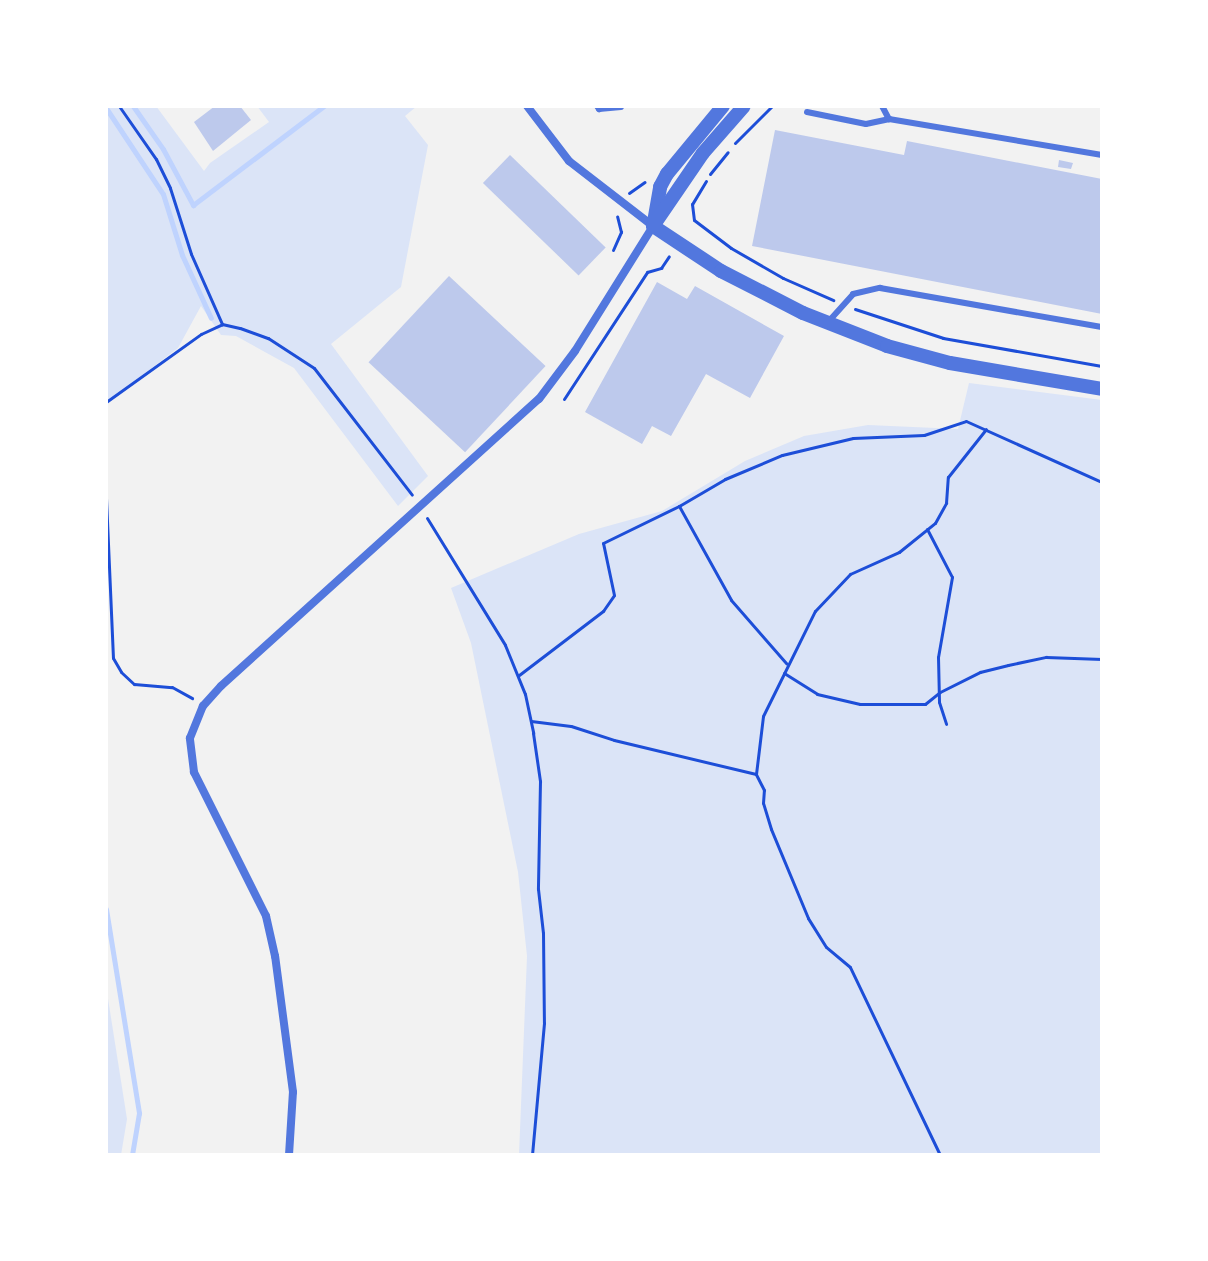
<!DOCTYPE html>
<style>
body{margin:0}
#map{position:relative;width:1208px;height:1261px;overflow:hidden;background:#f2f2f2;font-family:Cabin,sans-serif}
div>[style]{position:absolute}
.green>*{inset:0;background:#dbe4f7}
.stream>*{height:5px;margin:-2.5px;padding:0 2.5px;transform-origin:2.5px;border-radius:2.5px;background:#bfd3fe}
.building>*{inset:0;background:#bdc9ec;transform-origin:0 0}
.path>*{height:3px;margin:-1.5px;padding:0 1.5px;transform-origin:1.5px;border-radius:1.5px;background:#1d4ed8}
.service>*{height:6px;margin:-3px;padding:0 3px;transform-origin:3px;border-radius:3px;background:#5277de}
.minor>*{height:8px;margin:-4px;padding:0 4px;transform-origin:4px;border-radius:4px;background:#5277de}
.tertiary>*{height:14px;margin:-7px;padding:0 7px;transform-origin:7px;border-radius:7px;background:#5277de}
span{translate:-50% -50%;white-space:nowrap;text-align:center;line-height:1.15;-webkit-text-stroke:8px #fff;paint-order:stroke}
.frame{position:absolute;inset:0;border:108px solid #fff;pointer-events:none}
</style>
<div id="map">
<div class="green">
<div style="clip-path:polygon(106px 106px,156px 106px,204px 171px,210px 163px,269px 122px,257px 106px,417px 106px,405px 116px,428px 145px,401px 287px,331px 344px,428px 476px,398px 506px,294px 368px,236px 336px,221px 335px,201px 306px,178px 348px,106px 403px)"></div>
<div style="clip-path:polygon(969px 383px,1102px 400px,1102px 1155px,519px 1155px,527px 956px,518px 872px,471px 643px,451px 588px,579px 534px,662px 511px,745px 461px,804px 436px,868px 425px,958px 429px)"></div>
<div style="clip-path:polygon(106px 986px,127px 1119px,121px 1155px,106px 1155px)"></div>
</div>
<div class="stream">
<div style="left:133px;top:106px;width:52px;rotate:55.1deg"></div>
<div style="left:163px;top:149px;width:64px;rotate:61.8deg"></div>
<div style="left:193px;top:205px;width:164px;rotate:-37.1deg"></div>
<div style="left:106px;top:108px;width:103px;rotate:56.5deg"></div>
<div style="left:163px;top:194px;width:64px;rotate:72.7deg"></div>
<div style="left:182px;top:255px;width:69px;rotate:65.3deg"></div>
<div style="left:106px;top:909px;width:207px;rotate:80.8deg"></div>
<div style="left:139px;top:1113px;width:43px;rotate:99.5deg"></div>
</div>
<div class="building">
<div style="clip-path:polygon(215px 106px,240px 106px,251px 120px,213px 151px,194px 122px)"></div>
<div style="clip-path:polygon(775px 130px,904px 155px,907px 141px,1102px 179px,1102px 314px,752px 246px)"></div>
<div style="left:510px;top:155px;width:133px;height:39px;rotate:44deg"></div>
<div style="clip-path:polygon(1059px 160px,1073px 163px,1071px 169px,1058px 167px)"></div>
<div style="left:449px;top:276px;width:132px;height:118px;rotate:43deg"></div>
<div style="clip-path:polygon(657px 282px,687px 299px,695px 286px,784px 336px,750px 398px,706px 374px,671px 436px,652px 426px,642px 444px,585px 412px)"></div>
</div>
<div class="path">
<div style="left:119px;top:106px;width:65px;rotate:55.1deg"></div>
<div style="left:156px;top:159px;width:32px;rotate:64deg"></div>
<div style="left:170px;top:188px;width:69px;rotate:72.3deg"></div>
<div style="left:191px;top:254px;width:77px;rotate:66.1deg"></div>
<div style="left:735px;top:143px;width:52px;rotate:-45deg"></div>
<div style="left:710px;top:174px;width:28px;rotate:-51deg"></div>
<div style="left:706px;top:181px;width:27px;rotate:121deg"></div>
<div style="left:692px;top:204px;width:16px;rotate:83deg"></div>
<div style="left:694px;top:220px;width:46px;rotate:37.1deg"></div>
<div style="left:731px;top:248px;width:60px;rotate:30deg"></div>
<div style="left:783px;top:278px;width:55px;rotate:23.7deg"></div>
<div style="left:629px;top:193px;width:19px;rotate:-35deg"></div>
<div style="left:613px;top:250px;width:20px;rotate:-66deg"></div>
<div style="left:621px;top:232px;width:16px;rotate:-104deg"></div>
<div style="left:855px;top:309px;width:93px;rotate:18.2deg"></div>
<div style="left:943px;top:338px;width:161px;rotate:10deg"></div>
<div style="left:564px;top:399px;width:152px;rotate:-56.8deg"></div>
<div style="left:647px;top:272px;width:15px;rotate:-16deg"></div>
<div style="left:661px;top:268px;width:14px;rotate:-56deg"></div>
<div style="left:106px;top:402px;width:117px;rotate:-35.6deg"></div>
<div style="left:201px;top:334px;width:23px;rotate:-25deg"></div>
<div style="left:222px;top:324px;width:18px;rotate:13deg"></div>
<div style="left:240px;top:328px;width:30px;rotate:20deg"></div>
<div style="left:268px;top:338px;width:55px;rotate:33.1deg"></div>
<div style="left:314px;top:368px;width:160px;rotate:52.3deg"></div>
<div style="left:106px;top:498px;width:160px;rotate:87.5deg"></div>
<div style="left:113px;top:658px;width:16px;rotate:60deg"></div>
<div style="left:121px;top:672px;width:18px;rotate:43deg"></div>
<div style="left:134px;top:684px;width:38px;rotate:5deg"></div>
<div style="left:172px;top:687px;width:23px;rotate:29deg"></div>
<div style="left:679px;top:506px;width:107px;rotate:61deg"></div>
<div style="left:731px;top:600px;width:84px;rotate:48.9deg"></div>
<div style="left:427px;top:518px;width:149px;rotate:58.4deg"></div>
<div style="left:505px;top:645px;width:53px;rotate:67.8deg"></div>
<div style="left:525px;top:694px;width:40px;rotate:78deg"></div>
<div style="left:533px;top:733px;width:49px;rotate:81.7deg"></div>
<div style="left:540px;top:781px;width:108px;rotate:91.1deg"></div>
<div style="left:538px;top:889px;width:44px;rotate:83.5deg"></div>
<div style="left:543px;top:933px;width:90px;rotate:89.4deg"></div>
<div style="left:544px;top:1023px;width:133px;rotate:95.2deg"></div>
<div style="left:927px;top:529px;width:54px;rotate:62.5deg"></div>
<div style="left:952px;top:577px;width:81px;rotate:99.9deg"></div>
<div style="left:938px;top:657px;width:45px;rotate:88.7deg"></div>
<div style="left:939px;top:702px;width:23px;rotate:72deg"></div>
<div style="left:784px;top:673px;width:39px;rotate:32deg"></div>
<div style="left:817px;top:694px;width:44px;rotate:13.1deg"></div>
<div style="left:860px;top:704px;width:65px"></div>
<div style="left:925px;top:704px;width:19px;rotate:-39deg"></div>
<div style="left:940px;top:692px;width:45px;rotate:-26.6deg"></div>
<div style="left:980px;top:672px;width:29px;rotate:-14deg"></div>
<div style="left:1008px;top:665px;width:39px;rotate:-12deg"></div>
<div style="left:1046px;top:657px;width:56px;rotate:2deg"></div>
<div style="left:519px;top:675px;width:106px;rotate:-37.3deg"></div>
<div style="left:603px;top:611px;width:19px;rotate:-55deg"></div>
<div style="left:614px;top:595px;width:53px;rotate:-101.9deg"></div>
<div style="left:603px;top:543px;width:85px;rotate:-26deg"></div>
<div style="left:679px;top:506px;width:53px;rotate:-30.4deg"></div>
<div style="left:725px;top:479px;width:62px;rotate:-22.8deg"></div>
<div style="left:782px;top:455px;width:73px;rotate:-13.5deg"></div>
<div style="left:853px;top:438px;width:71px;rotate:-2.4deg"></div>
<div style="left:924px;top:435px;width:44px;rotate:-18.4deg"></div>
<div style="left:966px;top:421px;width:149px;rotate:24.2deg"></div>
<div style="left:531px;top:721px;width:40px;rotate:7.1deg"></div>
<div style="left:571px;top:726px;width:45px;rotate:18deg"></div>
<div style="left:614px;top:740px;width:146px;rotate:13.5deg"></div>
<div style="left:940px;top:1155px;width:208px;rotate:-115.6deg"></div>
<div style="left:850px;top:967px;width:31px;rotate:-140deg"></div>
<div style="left:826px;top:947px;width:34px;rotate:-122deg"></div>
<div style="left:808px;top:918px;width:96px;rotate:-112.6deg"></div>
<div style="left:771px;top:829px;width:27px;rotate:-107deg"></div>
<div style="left:763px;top:803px;width:13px;rotate:-86deg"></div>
<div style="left:764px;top:790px;width:18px;rotate:-117deg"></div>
<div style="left:756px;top:774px;width:58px;rotate:-83.1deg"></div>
<div style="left:763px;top:716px;width:117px;rotate:-63.7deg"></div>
<div style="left:815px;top:611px;width:51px;rotate:-46.6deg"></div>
<div style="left:850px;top:574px;width:54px;rotate:-24.2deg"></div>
<div style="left:899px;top:552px;width:46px;rotate:-38.9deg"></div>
<div style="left:935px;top:523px;width:23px;rotate:-61deg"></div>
<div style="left:946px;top:503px;width:26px;rotate:-86deg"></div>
<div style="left:948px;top:477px;width:61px;rotate:-51.6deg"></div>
</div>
<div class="service">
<div style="left:597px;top:106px;width:4px;rotate:56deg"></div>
<div style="left:599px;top:109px;width:22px;rotate:-5deg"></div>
<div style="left:882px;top:106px;width:15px;rotate:62deg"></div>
<div style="left:807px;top:112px;width:60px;rotate:11.5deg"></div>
<div style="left:866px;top:124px;width:24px;rotate:-12deg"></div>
<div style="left:889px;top:119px;width:216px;rotate:9.6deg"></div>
<div style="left:829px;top:321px;width:36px;rotate:-48deg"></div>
<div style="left:853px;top:294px;width:28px;rotate:-13deg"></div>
<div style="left:880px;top:288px;width:225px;rotate:10deg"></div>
</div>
<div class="minor">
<div style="left:289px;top:1155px;width:63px;rotate:-86.4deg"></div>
<div style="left:293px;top:1092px;width:137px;rotate:-97.5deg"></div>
<div style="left:275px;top:956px;width:41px;rotate:-102.7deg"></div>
<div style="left:266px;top:916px;width:161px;rotate:-116.6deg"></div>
<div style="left:194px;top:772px;width:34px;rotate:-97deg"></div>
<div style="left:190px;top:738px;width:35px;rotate:-68deg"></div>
<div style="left:203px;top:706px;width:27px;rotate:-48deg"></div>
<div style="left:221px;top:686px;width:428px;rotate:-42.1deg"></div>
<div style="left:539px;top:399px;width:60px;rotate:-53.1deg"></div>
<div style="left:575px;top:351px;width:147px;rotate:-58deg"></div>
<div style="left:653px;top:226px;width:106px;rotate:-142.3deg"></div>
<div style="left:569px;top:161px;width:69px;rotate:-127.4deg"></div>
</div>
<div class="tertiary">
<div style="left:654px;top:222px;width:36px;rotate:-80deg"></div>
<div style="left:660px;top:187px;width:15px;rotate:-62deg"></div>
<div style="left:667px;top:174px;width:88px;rotate:-50.5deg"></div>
<div style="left:653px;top:226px;width:82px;rotate:33.5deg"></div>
<div style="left:721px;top:271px;width:92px;rotate:27.1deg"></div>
<div style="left:803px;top:313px;width:90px;rotate:21.4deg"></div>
<div style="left:887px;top:346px;width:65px;rotate:15.1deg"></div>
<div style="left:950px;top:363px;width:154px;rotate:9.7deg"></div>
<div style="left:653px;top:226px;width:88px;rotate:-55.6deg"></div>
<div style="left:703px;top:153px;width:62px;rotate:-48.9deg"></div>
</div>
<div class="frame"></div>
</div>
